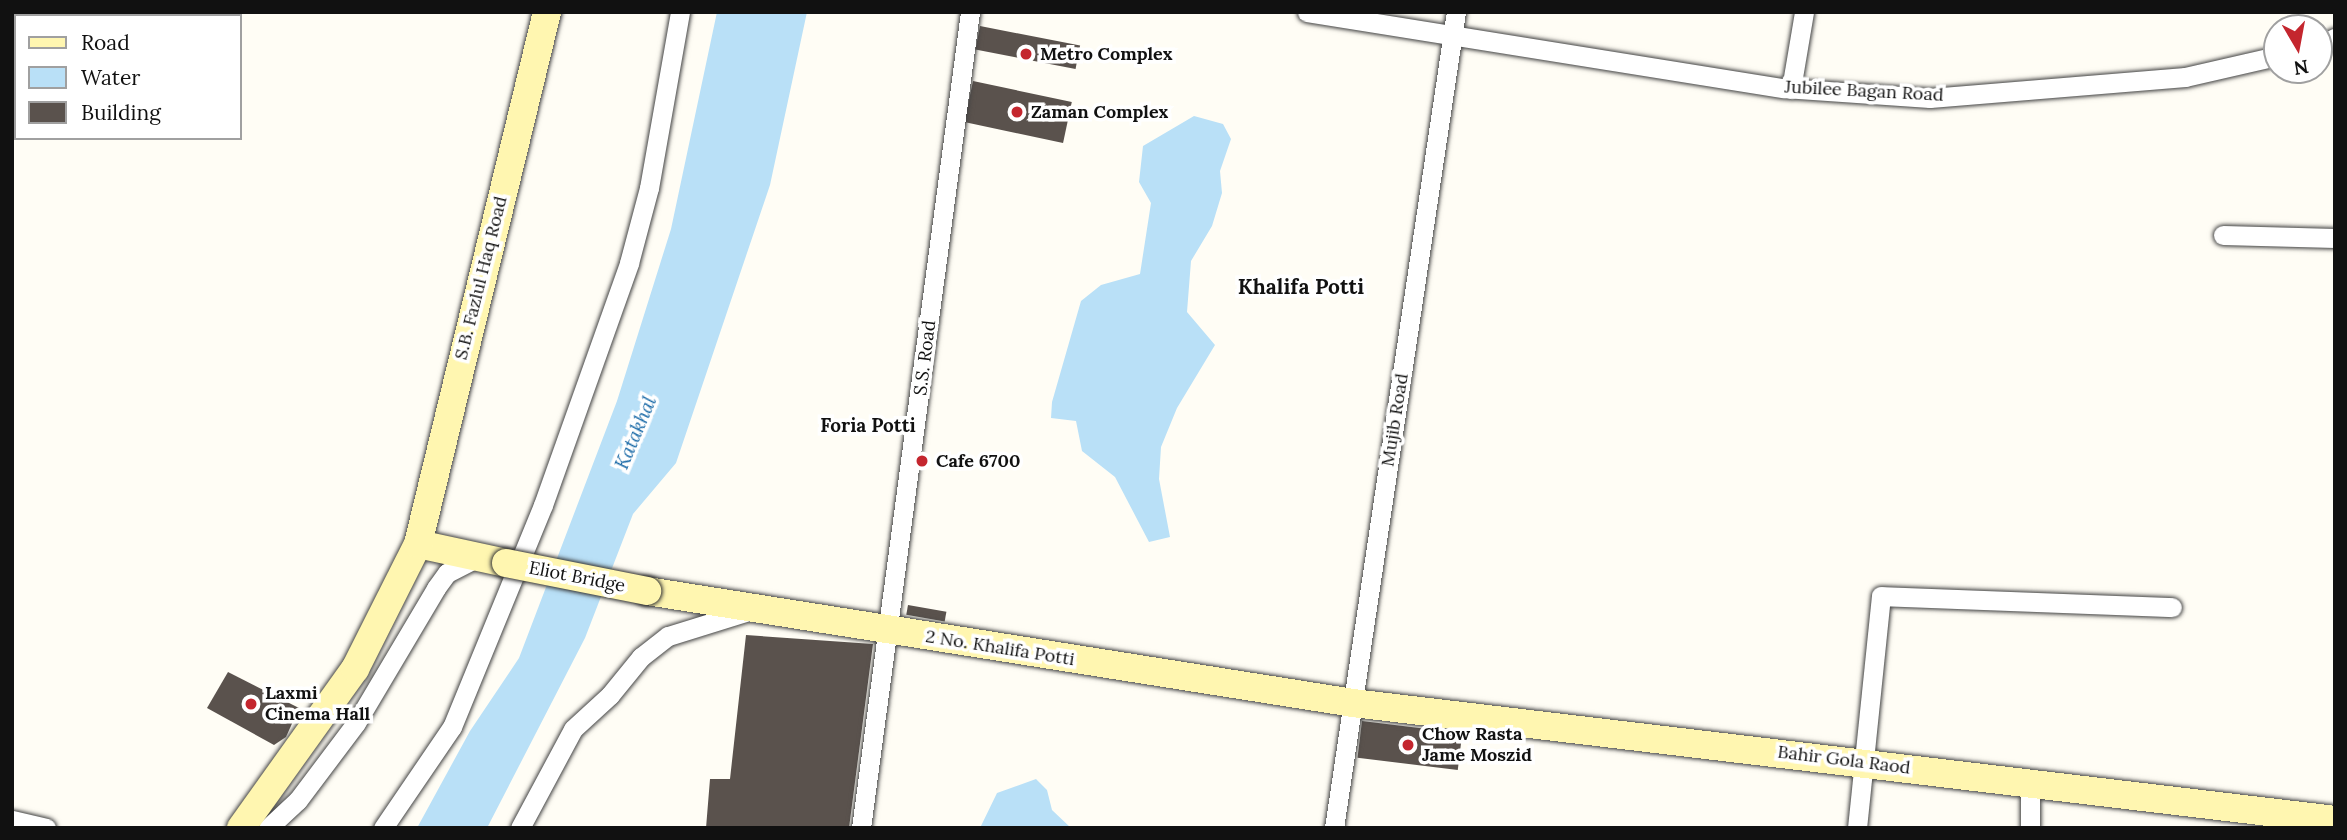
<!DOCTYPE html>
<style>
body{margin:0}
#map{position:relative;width:2347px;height:840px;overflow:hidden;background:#fffdf5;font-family:Lora,serif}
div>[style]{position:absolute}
.water>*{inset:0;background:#b9e0f7}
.building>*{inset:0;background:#5a524d;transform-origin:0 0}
.roads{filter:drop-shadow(0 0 2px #444) drop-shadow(0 0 2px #444)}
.street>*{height:19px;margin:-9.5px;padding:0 9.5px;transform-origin:9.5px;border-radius:9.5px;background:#fff}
.secondary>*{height:28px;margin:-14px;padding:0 14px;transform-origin:14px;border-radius:14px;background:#fff6b0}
.bridges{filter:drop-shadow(0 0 2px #333) drop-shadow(0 0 2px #333)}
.secondary-bridge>*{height:28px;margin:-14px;padding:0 14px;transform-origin:14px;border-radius:14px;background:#fff6b0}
.dots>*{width:19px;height:19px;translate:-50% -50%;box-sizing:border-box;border:4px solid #fff;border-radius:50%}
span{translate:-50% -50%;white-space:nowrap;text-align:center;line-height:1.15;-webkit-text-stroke:7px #fff;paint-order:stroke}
.poi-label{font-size:18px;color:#111;font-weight:700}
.left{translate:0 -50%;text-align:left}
.street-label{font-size:18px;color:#111}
.neighbourhood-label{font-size:19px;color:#111;font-weight:700}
.water-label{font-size:19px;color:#1768a6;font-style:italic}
.quarter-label{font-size:21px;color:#111;font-weight:700}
.frame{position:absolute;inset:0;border:14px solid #111;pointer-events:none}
.legend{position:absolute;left:14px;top:14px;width:228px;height:126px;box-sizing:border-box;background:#fff;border:2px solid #a0a0a0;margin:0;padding:9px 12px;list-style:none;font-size:21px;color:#111}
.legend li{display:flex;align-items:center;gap:14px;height:35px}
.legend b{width:35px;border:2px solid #a0a0a0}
.north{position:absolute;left:2263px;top:14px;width:70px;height:70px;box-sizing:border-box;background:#fff;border:2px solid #a0a0a0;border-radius:50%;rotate:170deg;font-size:19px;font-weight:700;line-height:28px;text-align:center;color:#111}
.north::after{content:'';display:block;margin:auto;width:24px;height:32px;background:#c4262e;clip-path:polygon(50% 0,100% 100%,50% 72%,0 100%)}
</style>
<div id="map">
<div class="water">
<div style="clip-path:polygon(717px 12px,807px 12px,770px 185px,676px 463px,633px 514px,585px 638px,487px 828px,417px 828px,470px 731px,519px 658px,617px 401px,671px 229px)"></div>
<div style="clip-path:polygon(1194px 116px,1223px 124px,1231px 139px,1220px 171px,1222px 193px,1212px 226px,1191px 261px,1187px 312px,1215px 345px,1177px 408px,1161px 447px,1159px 479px,1170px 537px,1149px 542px,1115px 477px,1082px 451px,1076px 421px,1051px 418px,1052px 402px,1081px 301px,1101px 285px,1140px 274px,1151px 203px,1139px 182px,1143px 146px)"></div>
<div style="clip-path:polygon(1036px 779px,1047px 790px,1052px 810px,1071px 828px,980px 828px,997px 793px)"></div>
</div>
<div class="building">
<div style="left:980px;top:26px;width:102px;height:24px;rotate:11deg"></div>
<div style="left:973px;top:81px;width:101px;height:42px;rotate:12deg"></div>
<div style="left:908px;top:605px;width:39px;height:10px;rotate:10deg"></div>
<div style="clip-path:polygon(746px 635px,873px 644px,849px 828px,706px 828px,710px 779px,730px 779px)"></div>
<div style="clip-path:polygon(228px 672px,299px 708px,286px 737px,274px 745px,207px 708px)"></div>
<div style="left:1362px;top:721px;width:101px;height:37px;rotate:7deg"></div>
</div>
<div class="roads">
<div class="street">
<div style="left:1307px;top:12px;width:483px;rotate:9.1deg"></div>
<div style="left:1784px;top:88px;width:146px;rotate:3.9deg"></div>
<div style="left:1930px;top:98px;width:256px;rotate:-4.7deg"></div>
<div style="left:2185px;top:77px;width:94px;rotate:-12.9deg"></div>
<div style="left:2319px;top:46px;width:18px;rotate:-27deg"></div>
<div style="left:1791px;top:89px;width:78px;rotate:-80.4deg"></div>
<div style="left:2223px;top:235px;width:112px;rotate:1.5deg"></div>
<div style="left:12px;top:820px;width:35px;rotate:13deg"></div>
<div style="left:268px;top:828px;width:41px;rotate:-43deg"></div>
<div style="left:298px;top:800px;width:96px;rotate:-53deg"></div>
<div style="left:356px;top:723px;width:157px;rotate:-59.3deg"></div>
<div style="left:436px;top:588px;width:19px;rotate:-54deg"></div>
<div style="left:447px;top:573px;width:35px;rotate:-27deg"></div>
<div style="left:383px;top:828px;width:122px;rotate:-55.7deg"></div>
<div style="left:452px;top:727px;width:240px;rotate:-67.7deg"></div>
<div style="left:543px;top:505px;width:257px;rotate:-70.4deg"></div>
<div style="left:629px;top:263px;width:78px;rotate:-75.1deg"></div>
<div style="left:649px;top:188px;width:179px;rotate:-80deg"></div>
<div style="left:520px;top:828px;width:112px;rotate:-61.8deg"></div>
<div style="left:573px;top:729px;width:50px;rotate:-42.6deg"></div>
<div style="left:610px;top:695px;width:49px;rotate:-50.8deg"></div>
<div style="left:641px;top:657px;width:34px;rotate:-38deg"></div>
<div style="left:668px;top:636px;width:91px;rotate:-17.2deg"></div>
<div style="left:861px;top:828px;width:823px;rotate:-82.39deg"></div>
<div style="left:1334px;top:828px;width:825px;rotate:-81.5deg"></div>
<div style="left:1857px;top:828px;width:233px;rotate:-84.1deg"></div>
<div style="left:1881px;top:596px;width:291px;rotate:2.2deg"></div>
<div style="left:2030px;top:828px;width:45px;rotate:-90deg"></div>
</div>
<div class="secondary">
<div style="left:418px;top:544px;width:90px;rotate:12.2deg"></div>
<div style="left:647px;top:591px;width:715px;rotate:9.01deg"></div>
<div style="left:1353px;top:703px;width:989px;rotate:6.79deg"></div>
<div style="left:241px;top:828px;width:196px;rotate:-54.4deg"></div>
<div style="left:355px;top:669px;width:140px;rotate:-63.3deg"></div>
<div style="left:418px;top:544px;width:547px;rotate:-76.37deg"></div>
</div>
</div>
<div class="bridges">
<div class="secondary-bridge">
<div style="left:506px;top:563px;width:144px;rotate:11.2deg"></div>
</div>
</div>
<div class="dots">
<div style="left:1026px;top:54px;background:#c4262e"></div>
<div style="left:1017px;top:112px;background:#c4262e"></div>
<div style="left:922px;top:461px;background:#c4262e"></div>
<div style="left:251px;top:704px;background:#c4262e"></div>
<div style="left:1408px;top:745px;background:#c4262e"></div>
</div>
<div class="poi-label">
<span class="left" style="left:1040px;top:54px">Metro Complex</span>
<span class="left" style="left:1031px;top:112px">Zaman Complex</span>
<span class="left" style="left:936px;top:461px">Cafe 6700</span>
<span class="left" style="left:265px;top:704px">Laxmi<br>Cinema Hall</span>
<span class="left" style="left:1422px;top:745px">Chow Rasta<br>Jame Moszid</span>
</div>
<div class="street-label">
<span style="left:1864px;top:91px;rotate:3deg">Jubilee Bagan Road</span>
<span style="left:481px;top:278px;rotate:-76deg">S.B. Fazlul Haq Road</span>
<span style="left:925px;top:358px;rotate:-83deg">S.S. Road</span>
<span style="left:1395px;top:420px;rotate:-81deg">Mujib Road</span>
<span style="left:577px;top:577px;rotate:11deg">Eliot Bridge</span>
<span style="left:1000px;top:648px;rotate:9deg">2 No. Khalifa Potti</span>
<span style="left:1844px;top:760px;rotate:7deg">Bahir Gola Raod</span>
</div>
<div class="neighbourhood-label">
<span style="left:868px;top:426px">Foria Potti</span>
</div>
<div class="water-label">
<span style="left:636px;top:433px;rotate:-67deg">Katakhal</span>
</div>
<div class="quarter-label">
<span style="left:1301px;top:287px">Khalifa Potti</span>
</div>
<div class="frame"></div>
<ul class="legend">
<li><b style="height:9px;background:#fff6b0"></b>Road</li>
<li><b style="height:19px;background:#b9e0f7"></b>Water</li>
<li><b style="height:19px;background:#5a524d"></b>Building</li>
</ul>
<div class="north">N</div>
</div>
